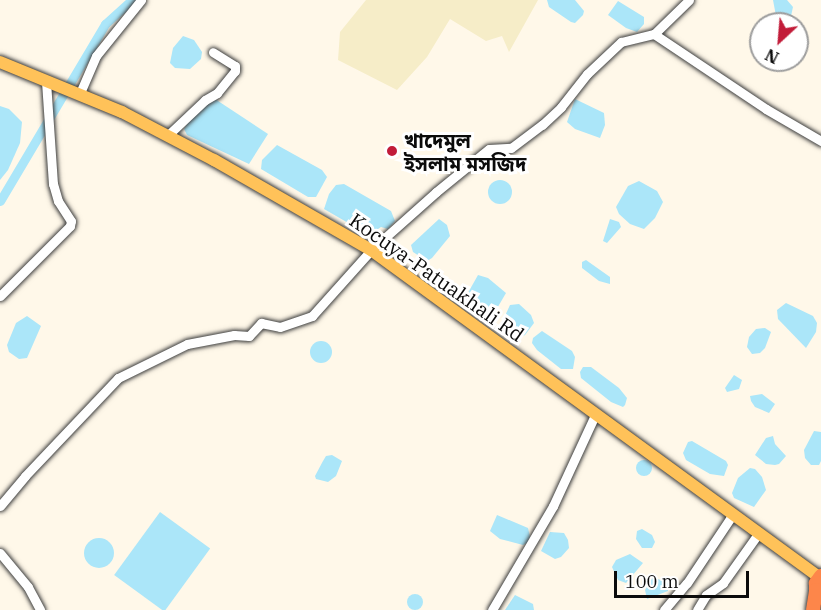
<!DOCTYPE html>
<meta charset="utf-8">
<style>
body{margin:0}
#map{position:relative;width:821px;height:610px;overflow:hidden;background:#fff8e9;font-family:"IBM Plex Serif","Noto Sans Bengali",serif}
div>[style]{position:absolute}
.farmland>*{inset:0;background:#f6edc8}
.water>*{inset:0;background:#abe6f9;transform-origin:0 0}
.round{border-radius:50%}
.canal>*{height:9px;margin:-4.5px;padding:0 4.5px;transform-origin:4.5px;border-radius:4.5px;background:#abe6f9}
.roads{filter:drop-shadow(0 0 2px #3e3e3e) drop-shadow(0 0 2px #3e3e3e)}
.minor>*{height:9px;margin:-4.5px;padding:0 4.5px;transform-origin:4.5px;border-radius:4.5px;background:#fff}
.major>*{height:12px;margin:-6px;padding:0 6px;transform-origin:6px;border-radius:6px;background:#ffc259}
.highway>*{height:14px;margin:-7px;padding:0 7px;transform-origin:7px;border-radius:7px;background:#fd864a}
.dots>*{width:16px;height:16px;translate:-50% -50%;box-sizing:border-box;border:3px solid #fff;border-radius:50%}
span{translate:-50% -50%;white-space:nowrap;text-align:center;line-height:1.15;-webkit-text-stroke:6px #fff;paint-order:stroke}
.poi-label{font-size:20px;color:#0b0b0b;font-weight:700}
.left{translate:0 -50%;text-align:left}
.street-label{font-size:20px;color:#0b0b0b}
.north{position:absolute;left:749px;top:12px;width:60px;height:60px;box-sizing:border-box;background:#fff;border:2px solid #9d9d9d;border-radius:50%;rotate:206deg;font-size:16px;font-weight:700;line-height:24px;text-align:center;color:#0b0b0b}
.north::after{content:'';display:block;margin:auto;width:21px;height:27px;background:#c21c39;clip-path:polygon(50% 0,100% 100%,50% 72%,0 100%)}
.scale{position:absolute;left:614px;top:571px;width:135px;height:27px;box-sizing:border-box;border:3px solid #0b0b0b;border-top:0;padding-left:8px;font-size:18px;line-height:21px;white-space:nowrap;color:#0b0b0b;-webkit-text-stroke:4px #fff;paint-order:stroke}
</style>
<div id="map">
<div class="farmland">
<div style="clip-path:polygon(366px 0,538px 0,509px 52px,502px 36px,486px 41px,450px 19px,427px 57px,397px 90px,338px 60px,340px 32px)"></div>
</div>
<div class="water">
<div style="clip-path:polygon(547px 0,575px 0,584px 11px,583px 15px,575px 23px,571px 22px,549px 7px)"></div>
<div style="clip-path:polygon(773px 0,787px 0,793px 7px,791px 16px,787px 18px,776px 16px)"></div>
<div style="clip-path:polygon(618px 1px,644px 17px,644px 24px,637px 32px,626px 28px,608px 15px)"></div>
<div style="clip-path:polygon(183px 36px,194px 40px,202px 52px,201px 59px,190px 69px,175px 68px,170px 63px,173px 48px)"></div>
<div style="clip-path:polygon(212px 97px,268px 134px,249px 164px,187px 135px,184px 129px,192px 116px)"></div>
<div style="clip-path:polygon(575px 99px,604px 113px,605px 125px,600px 138px,575px 129px,567px 122px)"></div>
<div style="clip-path:polygon(0 106px,9px 109px,22px 122px,20px 143px,8px 170px,0 180px)"></div>
<div style="clip-path:polygon(277px 145px,322px 170px,327px 177px,316px 197px,308px 197px,261px 169px,262px 160px)"></div>
<div class="round" style="left:488px;top:180px;width:24px;height:24px"></div>
<div style="clip-path:polygon(639px 181px,657px 191px,663px 202px,655px 218px,644px 229px,630px 224px,619px 214px,616px 207px,628px 186px)"></div>
<div style="clip-path:polygon(344px 184px,391px 211px,395px 221px,388px 229px,381px 227px,369px 235px,324px 209px,329px 194px,336px 185px)"></div>
<div style="clip-path:polygon(439px 219px,447px 225px,450px 236px,432px 258px,427px 261px,413px 252px,411px 245px)"></div>
<div style="clip-path:polygon(610px 219px,619px 222px,621px 227px,607px 243px,603px 241px)"></div>
<div style="clip-path:polygon(586px 260px,610px 277px,610px 284px,599px 281px,582px 268px,582px 262px)"></div>
<div style="clip-path:polygon(478px 275px,488px 278px,506px 293px,492px 317px,487px 317px,464px 300px)"></div>
<div style="clip-path:polygon(786px 303px,813px 316px,817px 323px,816px 332px,806px 348px,778px 319px,777px 310px)"></div>
<div style="clip-path:polygon(519px 304px,531px 315px,534px 323px,525px 335px,517px 339px,505px 326px,504px 318px,510px 305px)"></div>
<div style="clip-path:polygon(27px 316px,41px 326px,27px 358px,19px 359px,9px 352px,7px 345px,16px 323px)"></div>
<div style="clip-path:polygon(765px 328px,771px 332px,765px 348px,760px 353px,752px 354px,747px 347px,749px 337px,756px 329px)"></div>
<div style="clip-path:polygon(542px 331px,572px 351px,575px 357px,573px 369px,561px 369px,537px 350px,532px 343px,533px 338px)"></div>
<div class="round" style="left:310px;top:341px;width:22px;height:22px"></div>
<div style="clip-path:polygon(583px 367px,591px 367px,619px 388px,627px 398px,625px 405px,623px 407px,611px 402px,581px 378px,580px 372px)"></div>
<div style="clip-path:polygon(734px 375px,742px 380px,739px 389px,727px 392px,725px 388px)"></div>
<div style="clip-path:polygon(762px 394px,775px 404px,769px 413px,755px 407px,751px 401px,750px 396px)"></div>
<div style="clip-path:polygon(814px 431px,821px 432px,821px 461px,819px 465px,811px 465px,805px 458px,804px 450px)"></div>
<div style="clip-path:polygon(773px 436px,775px 444px,786px 456px,779px 464px,775px 465px,766px 464px,755px 455px,766px 438px)"></div>
<div style="clip-path:polygon(692px 441px,726px 461px,728px 465px,724px 476px,710px 474px,686px 460px,683px 453px,688px 442px)"></div>
<div style="clip-path:polygon(332px 455px,342px 461px,336px 476px,328px 482px,316px 479px,315px 476px,323px 461px,326px 456px)"></div>
<div class="round" style="left:636px;top:460px;width:16px;height:16px"></div>
<div style="clip-path:polygon(750px 468px,755px 469px,762px 477px,766px 490px,754px 507px,734px 498px,732px 493px,738px 478px)"></div>
<div style="left:160px;top:512px;width:62px;height:78px;rotate:36deg"></div>
<div style="clip-path:polygon(497px 515px,528px 528px,530px 537px,527px 543px,523px 545px,500px 539px,490px 531px)"></div>
<div style="clip-path:polygon(642px 529px,652px 535px,655px 542px,652px 548px,642px 548px,636px 539px,637px 531px)"></div>
<div style="clip-path:polygon(550px 532px,564px 533px,568px 540px,569px 548px,561px 557px,555px 559px,541px 551px)"></div>
<div class="round" style="left:84px;top:538px;width:30px;height:30px"></div>
<div style="clip-path:polygon(630px 554px,643px 563px,626px 583px,618px 580px,612px 567px,616px 560px)"></div>
<div style="clip-path:polygon(653px 577px,668px 583px,668px 591px,647px 599px,645px 590px)"></div>
<div class="round" style="left:407px;top:594px;width:16px;height:16px"></div>
<div style="clip-path:polygon(515px 595px,533px 604px,534px 610px,505px 610px)"></div>
</div>
<div class="canal">
<div style="left:0;top:201px;width:206px;rotate:-59.3deg"></div>
<div style="left:105px;top:24px;width:36px;rotate:-42deg"></div>
</div>
<div class="roads">
<div class="minor">
<div style="left:689px;top:0;width:49px;rotate:135.8deg"></div>
<div style="left:654px;top:34px;width:135px;rotate:33.8deg"></div>
<div style="left:766px;top:109px;width:64px;rotate:30.2deg"></div>
<div style="left:80px;top:93px;width:40px;rotate:-66.6deg"></div>
<div style="left:96px;top:56px;width:72px;rotate:-51.2deg"></div>
<div style="left:168px;top:135px;width:51px;rotate:-43.4deg"></div>
<div style="left:205px;top:100px;width:14px;rotate:-30deg"></div>
<div style="left:217px;top:93px;width:28px;rotate:-51deg"></div>
<div style="left:235px;top:71px;width:5px;rotate:-90deg"></div>
<div style="left:235px;top:66px;width:26px;rotate:-148deg"></div>
<div style="left:0;top:296px;width:99px;rotate:-45deg"></div>
<div style="left:70px;top:226px;width:5px;rotate:-79deg"></div>
<div style="left:71px;top:221px;width:24px;rotate:-123deg"></div>
<div style="left:58px;top:201px;width:18px;rotate:-106deg"></div>
<div style="left:53px;top:184px;width:104px;rotate:-93.9deg"></div>
<div style="left:0;top:506px;width:39px;rotate:-50deg"></div>
<div style="left:25px;top:476px;width:135px;rotate:-46.5deg"></div>
<div style="left:118px;top:378px;width:77px;rotate:-26.2deg"></div>
<div style="left:187px;top:344px;width:48px;rotate:-10.8deg"></div>
<div style="left:234px;top:335px;width:15px;rotate:4deg"></div>
<div style="left:249px;top:336px;width:18px;rotate:-47deg"></div>
<div style="left:261px;top:323px;width:19px;rotate:12deg"></div>
<div style="left:280px;top:327px;width:34px;rotate:-19deg"></div>
<div style="left:312px;top:316px;width:89px;rotate:-48.2deg"></div>
<div style="left:371px;top:250px;width:87px;rotate:-41.7deg"></div>
<div style="left:436px;top:192px;width:68px;rotate:-39.1deg"></div>
<div style="left:489px;top:149px;width:22px;rotate:-3deg"></div>
<div style="left:511px;top:148px;width:39px;rotate:-37deg"></div>
<div style="left:542px;top:125px;width:26px;rotate:-43deg"></div>
<div style="left:561px;top:107px;width:42px;rotate:-51.8deg"></div>
<div style="left:587px;top:74px;width:47px;rotate:-43.3deg"></div>
<div style="left:621px;top:42px;width:34px;rotate:-14deg"></div>
<div style="left:0;top:553px;width:44px;rotate:50.5deg"></div>
<div style="left:28px;top:587px;width:26px;rotate:62deg"></div>
<div style="left:492px;top:610px;width:121px;rotate:-59.6deg"></div>
<div style="left:553px;top:506px;width:102px;rotate:-65.2deg"></div>
<div style="left:664px;top:610px;width:35px;rotate:-50deg"></div>
<div style="left:687px;top:583px;width:83px;rotate:-56.3deg"></div>
<div style="left:697px;top:610px;width:17px;rotate:-59deg"></div>
<div style="left:706px;top:595px;width:21px;rotate:-35deg"></div>
<div style="left:723px;top:583px;width:60px;rotate:-54.5deg"></div>
</div>
<div class="major">
<div style="left:0;top:62px;width:132px;rotate:22.3deg"></div>
<div style="left:122px;top:112px;width:104px;rotate:27.6deg"></div>
<div style="left:214px;top:160px;width:181px;rotate:29.8deg"></div>
<div style="left:371px;top:250px;width:555px;rotate:36.13deg"></div>
</div>
<div class="highway">
<div style="left:821px;top:576px;width:9px;rotate:126deg"></div>
<div style="left:816px;top:583px;width:7px;rotate:90deg"></div>
<div style="left:816px;top:590px;width:9px;rotate:54deg"></div>
<div style="left:813px;top:610px;width:20px;rotate:-81deg"></div>
</div>
</div>
<div class="dots">
<div style="left:392px;top:151px;background:#c21c39"></div>
</div>
<div class="poi-label">
<span class="left" style="left:404px;top:152px">খাদেমুল<br>ইসলাম মসজিদ</span>
</div>
<div class="street-label">
<span style="left:437px;top:277px;rotate:35deg">Kocuya-Patuakhali Rd</span>
</div>
<div class="north">N</div>
<div class="scale">100 m</div>
</div>
